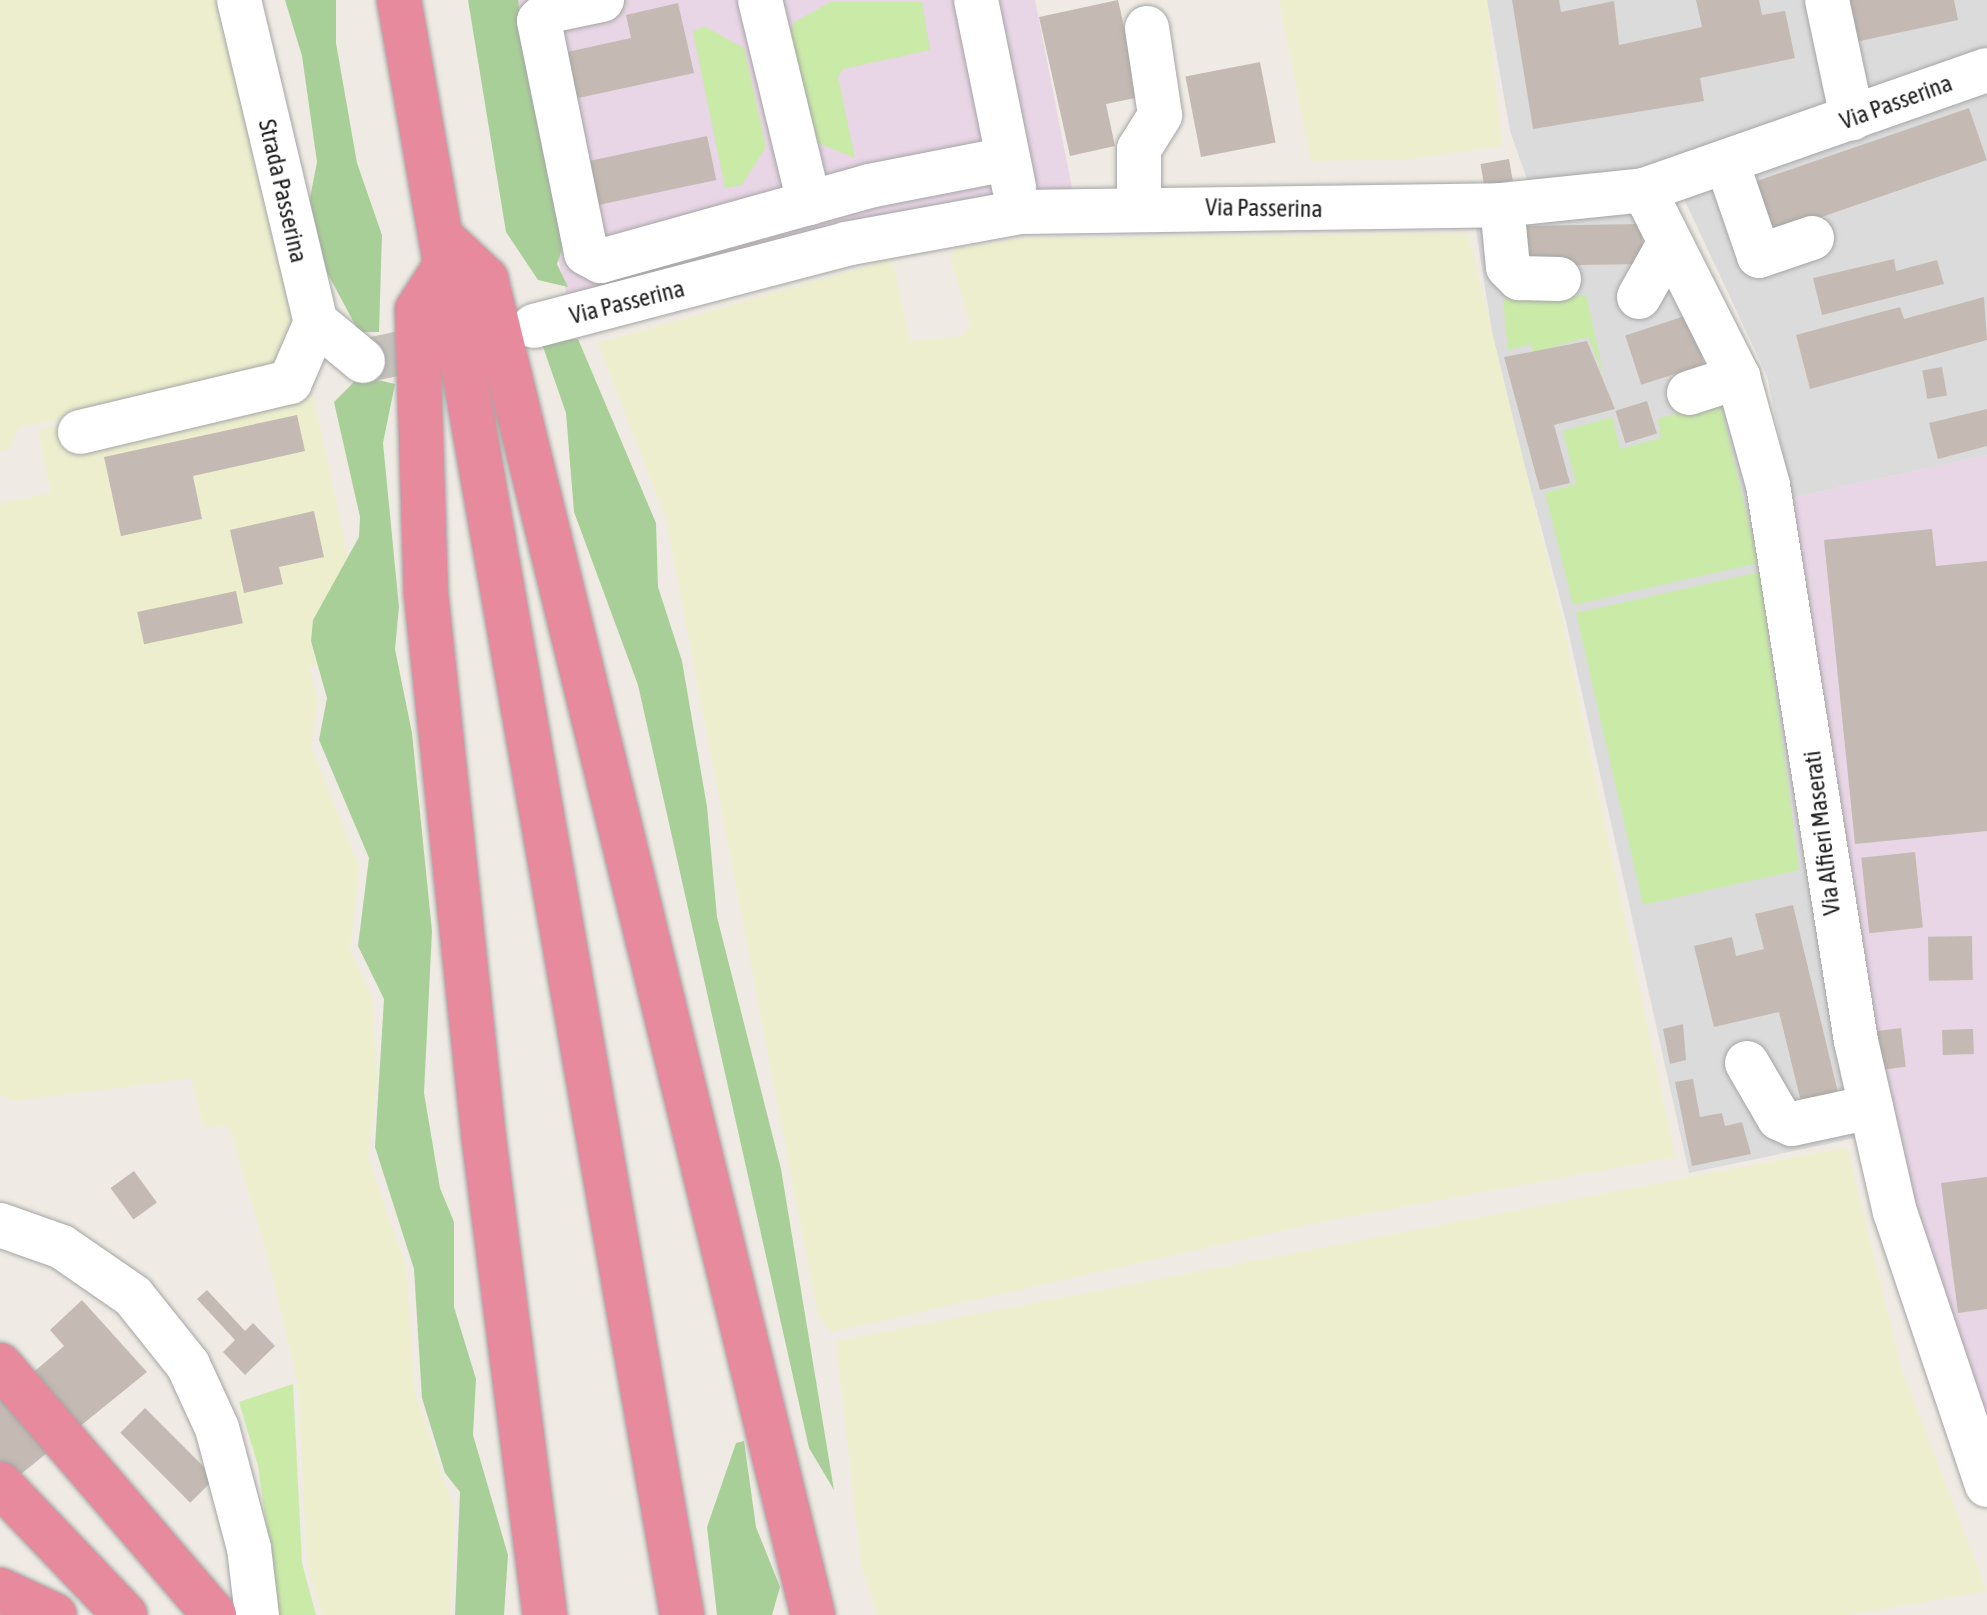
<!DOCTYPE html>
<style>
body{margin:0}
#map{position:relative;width:1987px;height:1615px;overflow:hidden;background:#efebe4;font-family:"Asap Condensed",sans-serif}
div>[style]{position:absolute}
.residential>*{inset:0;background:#dcdbdb}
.industrial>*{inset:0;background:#e8d5e5}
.farmland>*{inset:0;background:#eceece}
.grass>*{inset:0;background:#caeaa8}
.forest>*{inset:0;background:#a9cf98}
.building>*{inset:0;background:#c4bab3;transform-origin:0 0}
.minor-tunnel>*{height:44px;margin-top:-22px;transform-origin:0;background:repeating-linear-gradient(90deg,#c5c2bc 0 44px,transparent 0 66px)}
.roads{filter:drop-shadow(0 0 2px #a5a5a5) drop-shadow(0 0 2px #a5a5a5)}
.minor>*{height:44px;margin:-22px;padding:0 22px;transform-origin:22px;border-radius:22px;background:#fff}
.highway>*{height:44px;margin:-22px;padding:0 22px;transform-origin:22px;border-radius:22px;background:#e88a9d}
span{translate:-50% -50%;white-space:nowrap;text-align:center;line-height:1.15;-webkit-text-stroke:6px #fff;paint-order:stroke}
.street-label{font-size:24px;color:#1e1e1e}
</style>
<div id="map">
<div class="residential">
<div style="clip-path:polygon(1487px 0,1815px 0,1835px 94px,1825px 114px,1671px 169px,1528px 182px,1510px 131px)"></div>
<div style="clip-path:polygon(1835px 0,1987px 0,1987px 55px,1862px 94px)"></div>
<div style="clip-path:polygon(1987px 86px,1987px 455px,1792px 498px,1767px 376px,1684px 199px)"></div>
<div style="clip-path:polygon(1631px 208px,1733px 389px,1856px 1138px,1689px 1173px,1565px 617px,1496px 358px,1475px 224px)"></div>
</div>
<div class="industrial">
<div style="clip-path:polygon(498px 0,1035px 0,1072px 188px,1065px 196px,569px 305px)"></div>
<div style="clip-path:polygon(1987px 455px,1987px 1450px,1956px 1368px,1857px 984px,1792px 498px)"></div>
</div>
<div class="farmland">
<div style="clip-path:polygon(0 0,226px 0,369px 651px,309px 667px,318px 699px,311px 746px,359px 867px,350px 951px,372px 996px,377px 1079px,368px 1158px,406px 1267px,415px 1393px,454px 1510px,450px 1615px,322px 1615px,307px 1563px,298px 1385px,270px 1265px,229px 1126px,204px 1127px,191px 1078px,15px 1101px,0 1095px,0 503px,51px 493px,38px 430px,123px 408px,19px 427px,9px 450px,0 452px)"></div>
<div style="clip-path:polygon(1279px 0,1487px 0,1502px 146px,1412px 159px,1311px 161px)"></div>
<div style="clip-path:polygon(1468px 233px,1561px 615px,1675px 1157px,1325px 1221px,831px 1332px,818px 1316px,666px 519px,598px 343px,886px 261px,894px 266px,910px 341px,962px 336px,970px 325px,950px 257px,956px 248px,1023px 238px)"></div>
<div style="clip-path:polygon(1847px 1147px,1902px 1370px,1987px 1591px,1849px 1615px,877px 1615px,861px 1565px,836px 1341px)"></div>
</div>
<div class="grass">
<div style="clip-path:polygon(831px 2px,922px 2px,930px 50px,843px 69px,838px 77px,855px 158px,805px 138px,785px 46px,794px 22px)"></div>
<div style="clip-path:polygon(704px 26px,744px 48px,766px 147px,742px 185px,725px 188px,693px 32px)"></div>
<div style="clip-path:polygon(1586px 295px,1604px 376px,1588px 337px,1533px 352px,1531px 344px,1508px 350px,1503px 299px)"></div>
<div style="clip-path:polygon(1720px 401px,1758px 563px,1573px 605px,1545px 493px,1576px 484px,1563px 431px,1612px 417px,1620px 449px,1661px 438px,1658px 419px)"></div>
<div style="clip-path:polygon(1760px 572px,1799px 870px,1643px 905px,1576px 613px)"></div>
<div style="clip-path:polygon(293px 1384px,302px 1563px,316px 1615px,279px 1615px,258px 1466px,239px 1402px)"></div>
</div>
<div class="forest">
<div style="clip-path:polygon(285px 0,336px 0,336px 43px,357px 163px,382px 235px,379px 332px,359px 332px,322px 263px,309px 203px,317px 162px,302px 56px)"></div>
<div style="clip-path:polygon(468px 0,518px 0,528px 79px,566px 239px,557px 264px,568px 287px,538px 280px,506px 232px)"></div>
<div style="clip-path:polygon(578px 339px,656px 523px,658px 587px,682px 661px,707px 807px,717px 917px,781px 1169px,834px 1490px,809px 1448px,638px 685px,574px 512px,566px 413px,541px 341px)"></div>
<div style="clip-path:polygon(360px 376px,395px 384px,383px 443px,399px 607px,395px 649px,412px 733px,432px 931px,424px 1093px,440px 1188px,454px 1222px,454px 1307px,476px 1379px,473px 1435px,508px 1555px,504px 1615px,455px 1615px,460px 1492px,445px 1473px,422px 1398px,414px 1269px,375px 1147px,384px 999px,358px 946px,369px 858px,319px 740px,327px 698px,311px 641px,313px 620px,359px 537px,360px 517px,334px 402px)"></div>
<div style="clip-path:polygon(744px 1441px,756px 1527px,780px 1587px,772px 1615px,717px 1615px,707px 1527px,736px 1443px)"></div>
</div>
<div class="building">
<div style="clip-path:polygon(1118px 0,1140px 97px,1106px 104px,1115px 146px,1070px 156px,1039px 17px)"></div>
<div style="clip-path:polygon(1512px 0,1559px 0,1561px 12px,1614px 1px,1619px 45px,1702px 27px,1696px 0,1759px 0,1762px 15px,1785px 11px,1795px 58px,1700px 78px,1704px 101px,1533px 129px)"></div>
<div style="clip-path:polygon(1837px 0,1954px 0,1958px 20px,1846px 44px)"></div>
<div style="clip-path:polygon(678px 3px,694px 73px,569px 100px,558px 54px,631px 38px,626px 15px)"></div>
<div style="left:1260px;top:62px;width:82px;height:76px;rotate:79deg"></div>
<div style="left:1969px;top:108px;width:55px;height:237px;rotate:71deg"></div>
<div style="left:707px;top:136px;width:45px;height:129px;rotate:78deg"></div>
<div style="left:1509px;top:159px;width:22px;height:29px;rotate:80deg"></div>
<div style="left:1642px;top:224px;width:40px;height:124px;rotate:89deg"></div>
<div style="clip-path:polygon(1894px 259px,1896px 271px,1937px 260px,1944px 284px,1822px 315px,1813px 278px)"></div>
<div style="clip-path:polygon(1984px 297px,1987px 340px,1810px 389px,1796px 335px,1900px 307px,1904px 319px)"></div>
<div style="left:1688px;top:315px;width:52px;height:66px;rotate:72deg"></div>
<div style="clip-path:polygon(1587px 341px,1615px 409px,1554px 425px,1570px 483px,1540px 490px,1504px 357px)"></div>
<div style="left:1942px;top:367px;width:29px;height:20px;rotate:80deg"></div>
<div style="left:1647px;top:401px;width:34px;height:33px;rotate:73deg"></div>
<div style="clip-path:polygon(1987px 409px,1987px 446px,1938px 459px,1929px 423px)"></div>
<div style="clip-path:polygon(297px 415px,305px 451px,193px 476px,202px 519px,121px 536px,104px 457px)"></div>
<div style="clip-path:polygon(314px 511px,324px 557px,279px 567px,283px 584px,244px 593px,230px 530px)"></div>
<div style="clip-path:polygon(1932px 529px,1936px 566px,1987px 561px,1987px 831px,1855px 844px,1824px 540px)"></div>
<div style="left:236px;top:591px;width:33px;height:101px;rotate:78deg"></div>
<div style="left:1915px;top:852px;width:76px;height:54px;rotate:84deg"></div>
<div style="clip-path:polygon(1793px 905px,1840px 1101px,1803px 1110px,1779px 1012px,1714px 1027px,1694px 946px,1732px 937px,1736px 956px,1764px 949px,1755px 914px)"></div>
<div style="left:1972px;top:936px;width:44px;height:44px;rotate:89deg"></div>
<div style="clip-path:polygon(1683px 1024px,1686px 1060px,1670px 1064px,1663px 1029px)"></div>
<div style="left:1901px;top:1028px;width:39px;height:26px;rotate:83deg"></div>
<div style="left:1973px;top:1029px;width:25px;height:31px;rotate:88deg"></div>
<div style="clip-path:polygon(1693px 1079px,1700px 1117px,1722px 1113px,1725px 1126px,1742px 1122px,1751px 1154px,1692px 1166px,1675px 1082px)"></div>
<div style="left:134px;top:1171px;width:39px;height:29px;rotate:54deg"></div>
<div style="clip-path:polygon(1987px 1177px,1987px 1309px,1958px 1313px,1941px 1183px)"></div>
<div style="clip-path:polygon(207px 1290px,245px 1331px,253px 1323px,275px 1346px,245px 1375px,223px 1352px,235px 1340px,197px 1299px)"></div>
<div style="clip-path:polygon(82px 1300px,147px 1372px,0 1491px,0 1401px,64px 1346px,50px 1330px)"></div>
<div style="left:145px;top:1408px;width:99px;height:35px;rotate:45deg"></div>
</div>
<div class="minor-tunnel">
<div style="left:363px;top:361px;width:92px;rotate:-11.9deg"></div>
</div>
<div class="roads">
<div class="minor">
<div style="left:239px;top:0;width:331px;rotate:76.6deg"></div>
<div style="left:316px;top:322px;width:61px;rotate:39.7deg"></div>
<div style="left:602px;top:0;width:54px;rotate:168.3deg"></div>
<div style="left:549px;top:11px;width:14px;rotate:135deg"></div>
<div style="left:539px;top:21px;width:237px;rotate:78.5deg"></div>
<div style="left:586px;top:253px;width:17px;rotate:28deg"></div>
<div style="left:601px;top:261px;width:278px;rotate:-15.6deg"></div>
<div style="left:869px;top:186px;width:140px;rotate:-11.1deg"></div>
<div style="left:760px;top:0;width:209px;rotate:76.4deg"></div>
<div style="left:976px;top:0;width:191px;rotate:78.5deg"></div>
<div style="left:1827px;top:0;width:121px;rotate:78deg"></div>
<div style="left:1727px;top:163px;width:98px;rotate:71deg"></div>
<div style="left:1759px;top:256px;width:56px;rotate:-18.8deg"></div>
<div style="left:1644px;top:190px;width:209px;rotate:63.3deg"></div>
<div style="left:1738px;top:377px;width:112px;rotate:74.5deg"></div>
<div style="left:1768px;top:485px;width:563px;rotate:81.01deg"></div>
<div style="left:1856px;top:1041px;width:175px;rotate:77.2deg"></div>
<div style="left:1895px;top:1212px;width:288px;rotate:71.4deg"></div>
<div style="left:1502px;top:205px;width:62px;rotate:84.5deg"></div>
<div style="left:1508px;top:267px;width:16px;rotate:45deg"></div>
<div style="left:1519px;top:278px;width:40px;rotate:1.4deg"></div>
<div style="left:1139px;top:206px;width:57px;rotate:-90deg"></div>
<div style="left:1139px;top:149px;width:40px;rotate:-58deg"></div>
<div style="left:1160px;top:115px;width:88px;rotate:-98.5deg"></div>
<div style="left:1639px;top:297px;width:63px;rotate:-60.6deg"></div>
<div style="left:534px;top:326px;width:323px;rotate:-14.7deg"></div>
<div style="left:846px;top:244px;width:177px;rotate:-10.4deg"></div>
<div style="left:1020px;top:212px;width:482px;rotate:-0.8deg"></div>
<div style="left:1502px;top:205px;width:143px;rotate:-6deg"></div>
<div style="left:1644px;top:190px;width:363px;rotate:-19.3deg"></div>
<div style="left:1689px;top:393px;width:52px;rotate:-18.1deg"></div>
<div style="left:80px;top:432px;width:216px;rotate:-13.4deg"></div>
<div style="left:290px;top:382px;width:65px;rotate:-66.6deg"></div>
<div style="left:1747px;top:1063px;width:64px;rotate:59.8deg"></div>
<div style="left:1779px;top:1118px;width:14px;rotate:25deg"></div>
<div style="left:1792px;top:1124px;width:81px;rotate:-12.1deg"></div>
<div style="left:0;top:1225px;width:66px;rotate:19.5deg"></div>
<div style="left:62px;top:1247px;width:86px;rotate:34.6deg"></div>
<div style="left:133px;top:1296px;width:88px;rotate:51.4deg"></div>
<div style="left:188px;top:1365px;width:69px;rotate:65.3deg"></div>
<div style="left:217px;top:1428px;width:124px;rotate:75.1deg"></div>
<div style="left:249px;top:1548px;width:67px;rotate:83.2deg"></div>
</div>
<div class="highway">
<div style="left:399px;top:0;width:1640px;rotate:80.06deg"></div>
<div style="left:441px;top:237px;width:62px;rotate:43deg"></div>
<div style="left:486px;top:279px;width:1375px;rotate:76.25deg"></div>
<div style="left:446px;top:265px;width:54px;rotate:122.8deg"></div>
<div style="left:417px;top:310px;width:284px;rotate:88.2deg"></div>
<div style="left:426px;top:594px;width:549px;rotate:83.94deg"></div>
<div style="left:484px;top:1140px;width:479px;rotate:82.7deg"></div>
<div style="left:0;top:1365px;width:329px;rotate:49.4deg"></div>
<div style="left:0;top:1484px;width:181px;rotate:46.3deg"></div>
<div style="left:0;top:1590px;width:60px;rotate:24.8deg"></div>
</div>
</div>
<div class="street-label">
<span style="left:1896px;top:102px;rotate:-20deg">Via Passerina</span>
<span style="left:283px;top:191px;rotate:77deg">Strada Passerina</span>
<span style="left:1264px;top:208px;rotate:1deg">Via Passerina</span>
<span style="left:627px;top:302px;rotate:-14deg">Via Passerina</span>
<span style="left:1822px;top:833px;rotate:-97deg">Via Alfieri Maserati</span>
</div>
</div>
